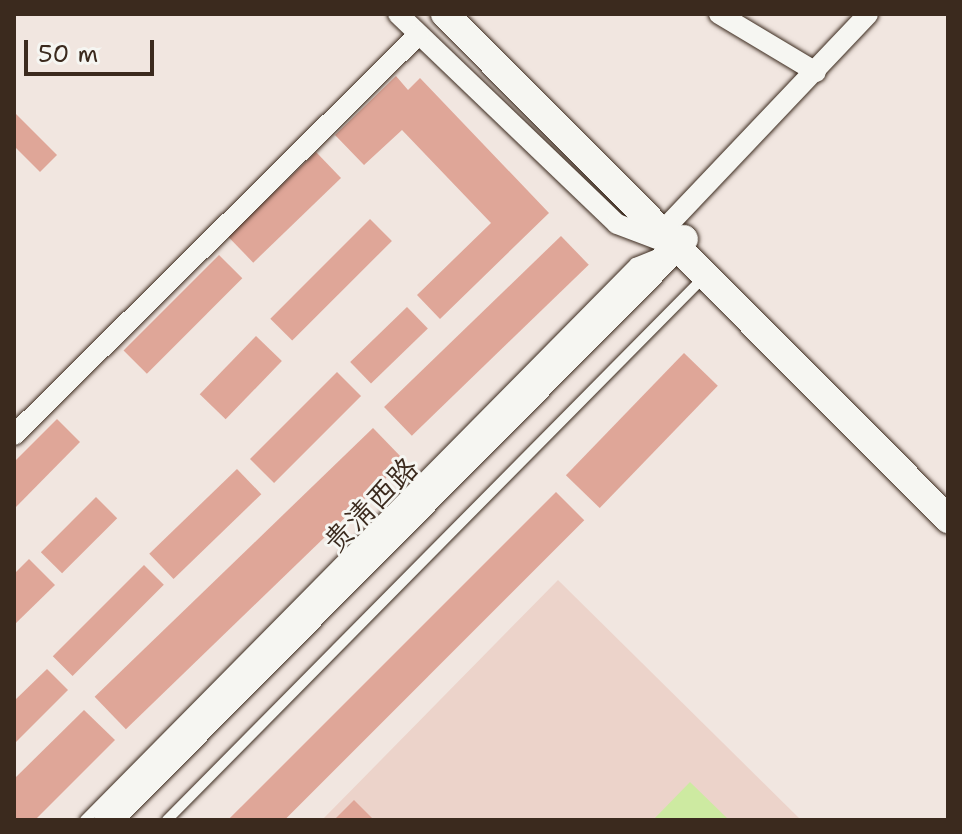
<!DOCTYPE html>
<meta charset="utf-8">
<style>
body{margin:0}
#map{position:relative;width:962px;height:834px;overflow:hidden;background:#f1e6e0;font-family:"Shantell Sans","LXGW WenKai TC",sans-serif}
div>[style]{position:absolute}
.built>*{inset:0;background:#ecd3ca}
.green>*{inset:0;background:#cdeaa1}
.building>*{inset:0;background:#dfa698;transform-origin:0 0}
.roads{filter:drop-shadow(0 0 2px #3b2a1e) drop-shadow(0 0 2px #3b2a1e)}
.lane>*{height:10px;margin:-5px;padding:0 5px;transform-origin:5px;border-radius:5px;background:#f6f6f2}
.street>*{height:20px;margin:-10px;padding:0 10px;transform-origin:10px;border-radius:10px;background:#f6f6f2}
.secondary>*{height:28px;margin:-14px;padding:0 14px;transform-origin:14px;border-radius:14px;background:#f6f6f2}
span{translate:-50% -50%;white-space:nowrap;text-align:center;line-height:1.15;-webkit-text-stroke:6px #f6f6f2;paint-order:stroke}
.street-label{font-size:30px;color:#3b2a1e}
.frame{position:absolute;inset:0;border:16px solid #3b2a1e;pointer-events:none}
.scale{position:absolute;left:24px;top:40px;width:130px;height:36px;box-sizing:border-box;border:4px solid #3b2a1e;border-top:0;padding-left:10px;font-size:24px;line-height:28px;white-space:nowrap;color:#3b2a1e;-webkit-text-stroke:6px #f6f6f2;paint-order:stroke}
</style>
<div id="map">
<div class="built">
<div style="clip-path:polygon(558px 580px,801px 820px,322px 820px)"></div>
</div>
<div class="green">
<div style="clip-path:polygon(690px 782px,729px 820px,653px 820px)"></div>
</div>
<div class="building">
<div style="clip-path:polygon(396px 76px,408px 90px,420px 78px,549px 213px,440px 319px,417px 295px,491px 223px,402px 130px,364px 165px,335px 135px)"></div>
<div style="clip-path:polygon(14px 112px,57px 155px,40px 172px,14px 146px)"></div>
<div style="left:316px;top:152px;width:36px;height:122px;rotate:46deg"></div>
<div style="left:370px;top:219px;width:31px;height:141px;rotate:45deg"></div>
<div style="left:561px;top:236px;width:40px;height:246px;rotate:46deg"></div>
<div style="left:219px;top:255px;width:33px;height:135px;rotate:45deg"></div>
<div style="left:407px;top:307px;width:30px;height:79px;rotate:46deg"></div>
<div style="left:256px;top:336px;width:36px;height:81px;rotate:44deg"></div>
<div style="left:684px;top:353px;width:47px;height:170px;rotate:44deg"></div>
<div style="left:337px;top:372px;width:34px;height:123px;rotate:45deg"></div>
<div style="clip-path:polygon(57px 419px,80px 442px,14px 509px,14px 462px)"></div>
<div style="left:373px;top:428px;width:45px;height:387px;rotate:46deg"></div>
<div style="left:237px;top:469px;width:35px;height:122px;rotate:46deg"></div>
<div style="left:556px;top:492px;width:40px;height:465px;rotate:45deg"></div>
<div style="left:96px;top:497px;width:30px;height:78px;rotate:45deg"></div>
<div style="clip-path:polygon(29px 559px,55px 585px,14px 625px,14px 574px)"></div>
<div style="left:144px;top:565px;width:28px;height:129px;rotate:45deg"></div>
<div style="clip-path:polygon(47px 669px,68px 690px,14px 744px,14px 701px)"></div>
<div style="clip-path:polygon(84px 710px,115px 740px,35px 820px,14px 820px,14px 779px)"></div>
<div style="clip-path:polygon(354px 800px,374px 820px,334px 820px)"></div>
</div>
<div class="roads">
<div class="lane">
<div style="left:85px;top:820px;width:783px;rotate:-45.36deg"></div>
<div style="left:635px;top:263px;width:22px;rotate:-22deg"></div>
<div style="left:167px;top:820px;width:762px;rotate:-45.32deg"></div>
</div>
<div class="street">
<div style="left:398px;top:14px;width:303px;rotate:43.8deg"></div>
<div style="left:617px;top:224px;width:57px;rotate:20.7deg"></div>
<div style="left:719px;top:14px;width:113px;rotate:30.9deg"></div>
<div style="left:669px;top:224px;width:289px;rotate:-46.5deg"></div>
<div style="left:14px;top:435px;width:569px;rotate:-44.71deg"></div>
</div>
<div class="secondary">
<div style="left:445px;top:14px;width:713px;rotate:45.11deg"></div>
<div style="left:108px;top:820px;width:818px;rotate:-45.25deg"></div>
</div>
</div>
<div class="street-label">
<span style="left:371px;top:505px;rotate:-45deg">贵清西路</span>
</div>
<div class="frame"></div>
<div class="scale">50 m</div>
</div>
